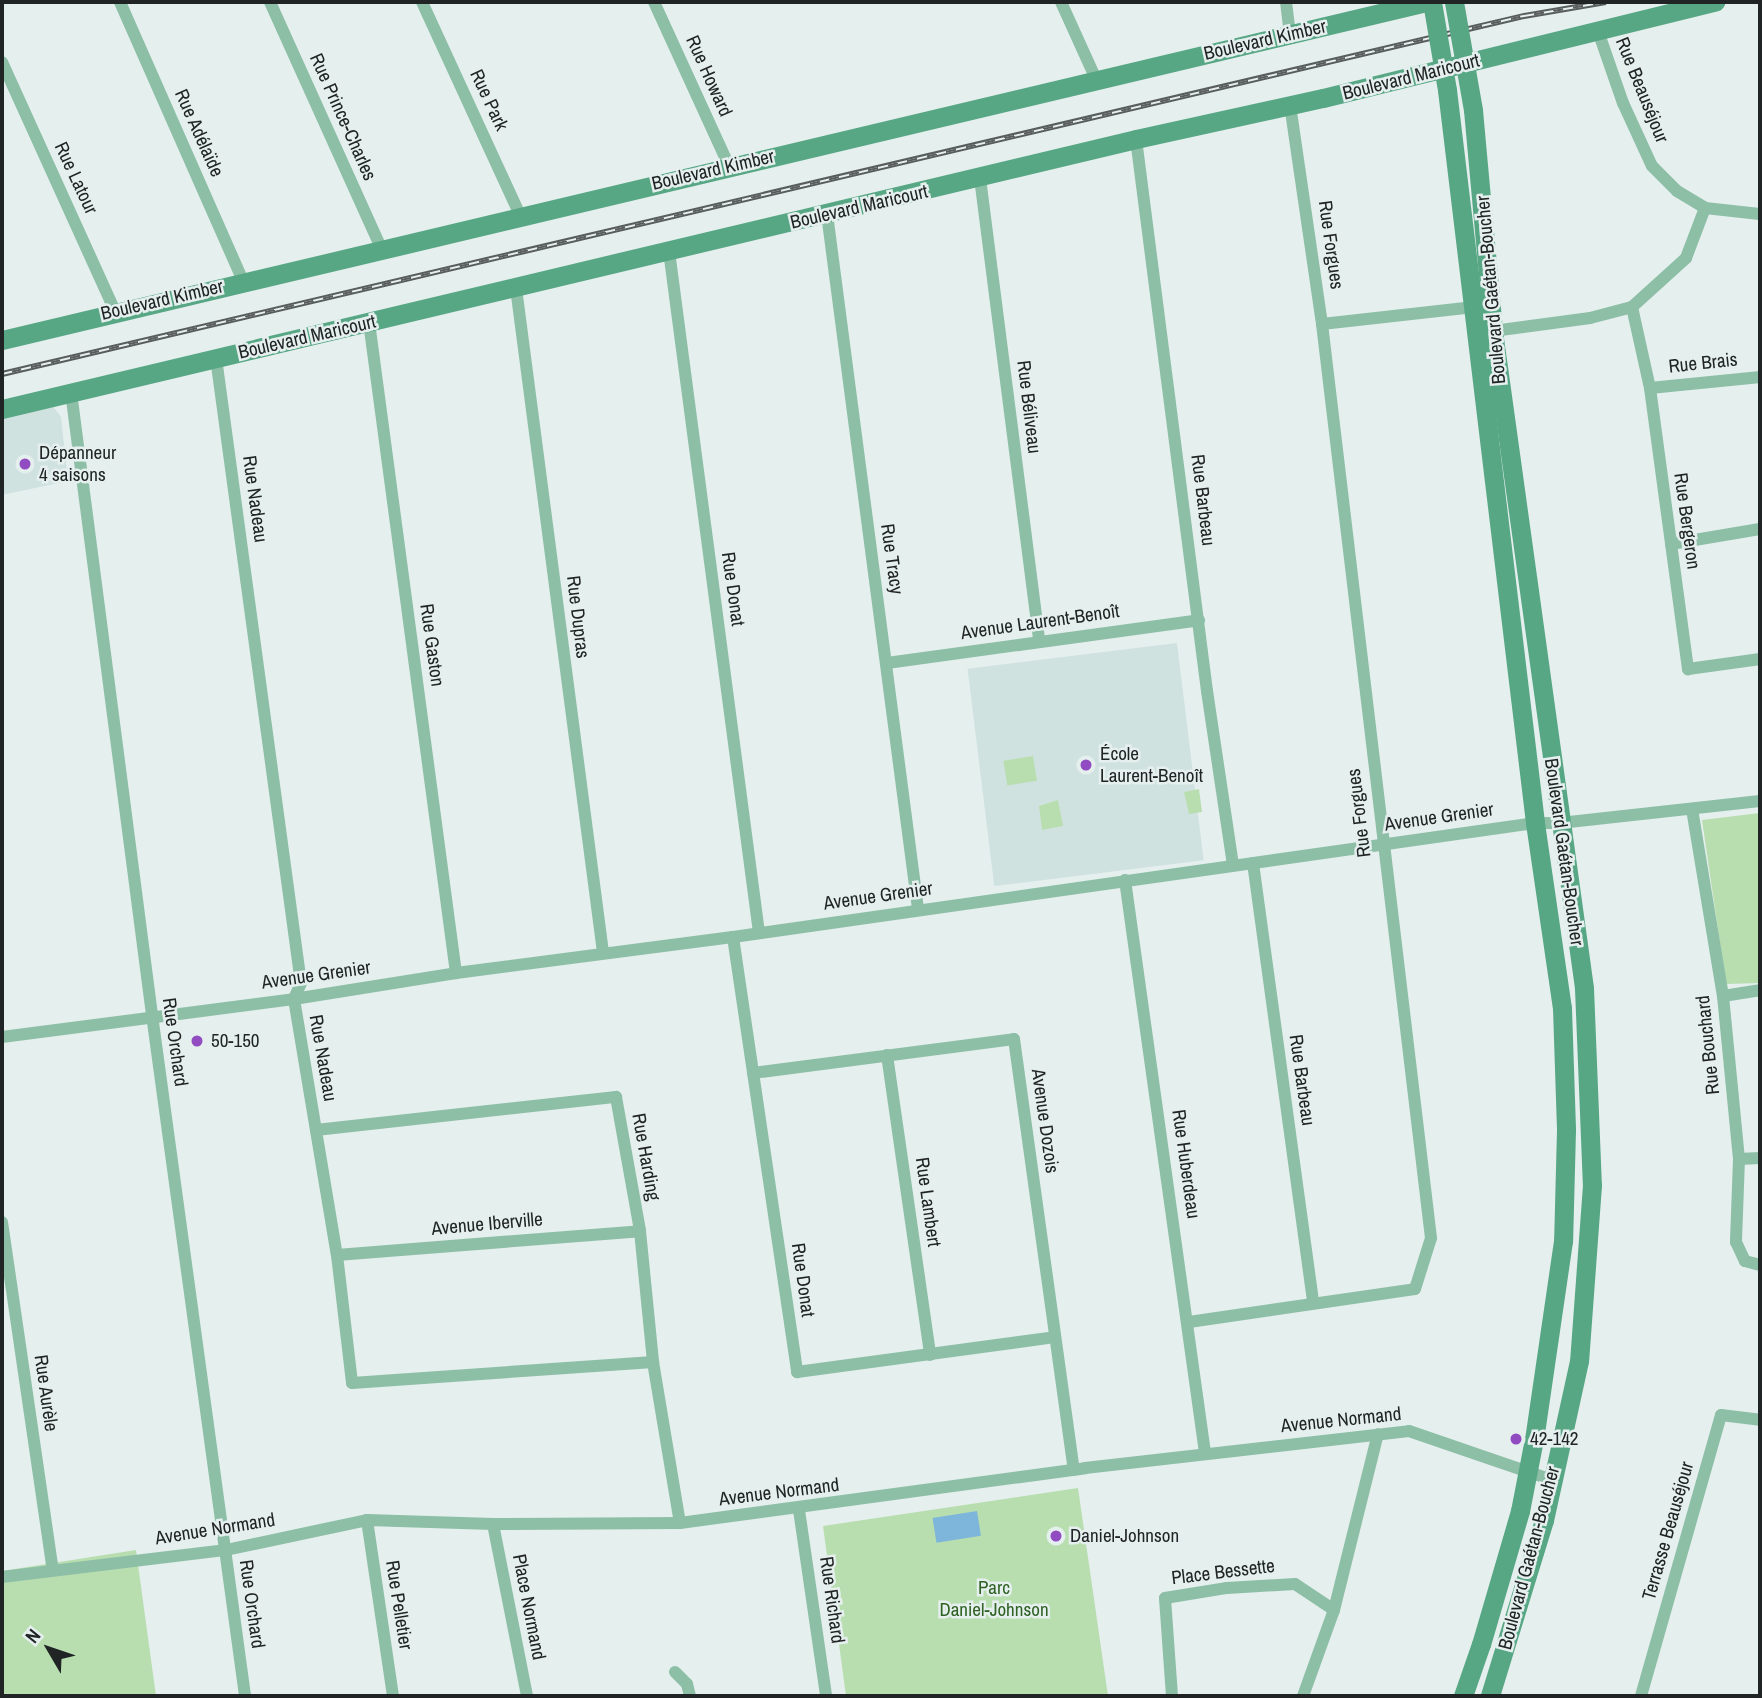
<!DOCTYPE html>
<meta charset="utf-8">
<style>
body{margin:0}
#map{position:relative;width:1762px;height:1698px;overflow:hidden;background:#e5efee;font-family:"Archivo Narrow",sans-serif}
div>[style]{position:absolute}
.built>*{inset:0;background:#d0e2e0;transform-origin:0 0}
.green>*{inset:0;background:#b8deb0;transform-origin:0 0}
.water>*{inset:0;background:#7db6da;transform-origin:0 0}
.street>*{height:12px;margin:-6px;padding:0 6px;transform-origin:6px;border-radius:6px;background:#8dbfa7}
.secondary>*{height:19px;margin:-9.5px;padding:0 9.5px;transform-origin:9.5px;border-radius:9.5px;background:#57a785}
.rail>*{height:6px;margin-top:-3px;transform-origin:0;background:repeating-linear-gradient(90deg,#e5efee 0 10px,#585d5c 0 20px);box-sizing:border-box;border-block:2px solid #585d5c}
.secondary-bridge>*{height:19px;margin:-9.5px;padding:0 9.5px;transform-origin:9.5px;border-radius:9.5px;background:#57a785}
.dots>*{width:19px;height:19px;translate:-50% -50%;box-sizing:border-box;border:4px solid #e5efee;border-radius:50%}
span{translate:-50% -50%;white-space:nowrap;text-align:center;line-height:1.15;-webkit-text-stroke:5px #e5efee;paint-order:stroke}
.street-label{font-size:19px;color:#212424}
.poi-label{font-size:19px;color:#212424}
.left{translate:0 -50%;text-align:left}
.park-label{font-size:19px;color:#2f6223}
.frame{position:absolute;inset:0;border:4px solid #212424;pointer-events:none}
.north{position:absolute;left:14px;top:1614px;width:70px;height:70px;-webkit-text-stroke:5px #e5efee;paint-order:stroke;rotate:309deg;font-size:19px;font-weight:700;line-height:28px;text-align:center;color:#212424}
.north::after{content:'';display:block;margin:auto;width:24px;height:32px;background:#212424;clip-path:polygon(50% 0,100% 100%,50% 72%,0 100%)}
</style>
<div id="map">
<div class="built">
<div style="clip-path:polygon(53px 406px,61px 417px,68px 481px,2px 495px,2px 416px)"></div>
<div style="left:1177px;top:643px;width:219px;height:211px;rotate:83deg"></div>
</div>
<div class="green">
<div style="left:1033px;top:756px;width:25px;height:30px;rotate:81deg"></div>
<div style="clip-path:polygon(1199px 789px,1202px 812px,1189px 814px,1184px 792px)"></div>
<div style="clip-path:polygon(1058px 800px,1063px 826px,1042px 830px,1039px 806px)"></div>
<div style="clip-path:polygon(1760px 813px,1760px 983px,1726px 984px,1702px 820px)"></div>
<div style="clip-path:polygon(1078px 1488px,1108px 1696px,846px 1696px,823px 1526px)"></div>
<div style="clip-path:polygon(136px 1550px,156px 1696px,2px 1696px,2px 1571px)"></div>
</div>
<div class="water">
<div style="left:977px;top:1511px;width:25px;height:45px;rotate:81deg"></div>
</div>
<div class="street">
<div style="left:120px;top:2px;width:305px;rotate:66.2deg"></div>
<div style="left:270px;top:2px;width:270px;rotate:65.7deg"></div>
<div style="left:422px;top:2px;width:234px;rotate:65.3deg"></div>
<div style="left:654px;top:2px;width:180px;rotate:65.4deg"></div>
<div style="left:1061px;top:2px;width:85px;rotate:65.6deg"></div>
<div style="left:1286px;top:2px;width:32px;rotate:83deg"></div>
<div style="left:1598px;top:31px;width:76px;rotate:70.9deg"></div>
<div style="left:1623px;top:103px;width:69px;rotate:65.3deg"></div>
<div style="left:1652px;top:166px;width:35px;rotate:45deg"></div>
<div style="left:1677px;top:191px;width:33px;rotate:31deg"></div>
<div style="left:1705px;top:208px;width:55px;rotate:6.2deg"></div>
<div style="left:2px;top:62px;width:273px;rotate:65.6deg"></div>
<div style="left:1136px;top:139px;width:557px;rotate:82.67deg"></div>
<div style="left:1207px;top:691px;width:176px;rotate:81.5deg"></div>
<div style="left:980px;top:178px;width:467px;rotate:82.7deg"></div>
<div style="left:827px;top:214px;width:701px;rotate:82.54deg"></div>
<div style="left:669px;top:251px;width:688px;rotate:82.48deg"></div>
<div style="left:516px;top:288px;width:670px;rotate:82.54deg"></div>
<div style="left:1632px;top:307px;width:83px;rotate:77.5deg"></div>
<div style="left:1650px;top:388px;width:284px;rotate:82.3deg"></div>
<div style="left:1688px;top:669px;width:73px;rotate:-7.9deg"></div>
<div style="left:369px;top:322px;width:657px;rotate:82.39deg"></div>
<div style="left:1322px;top:324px;width:153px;rotate:-6.4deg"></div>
<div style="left:1493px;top:331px;width:98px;rotate:-7.6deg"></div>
<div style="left:1590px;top:318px;width:43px;rotate:-14.7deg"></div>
<div style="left:1632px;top:307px;width:73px;rotate:-42.2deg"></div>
<div style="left:1686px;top:258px;width:53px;rotate:-69.2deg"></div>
<div style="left:216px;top:358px;width:631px;rotate:82.26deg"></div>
<div style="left:301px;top:983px;width:17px;rotate:114deg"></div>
<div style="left:294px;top:999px;width:260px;rotate:80.5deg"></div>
<div style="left:337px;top:1255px;width:129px;rotate:83.3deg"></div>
<div style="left:352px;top:1383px;width:302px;rotate:-4deg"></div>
<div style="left:1650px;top:388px;width:111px;rotate:-5.7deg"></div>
<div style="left:71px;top:392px;width:628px;rotate:82.59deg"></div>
<div style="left:152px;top:1015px;width:687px;rotate:82.22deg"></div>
<div style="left:1671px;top:544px;width:90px;rotate:-9.6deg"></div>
<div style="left:887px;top:663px;width:315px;rotate:-7.8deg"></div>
<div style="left:1692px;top:809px;width:190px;rotate:80.6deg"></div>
<div style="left:1723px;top:996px;width:164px;rotate:84.4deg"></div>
<div style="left:1739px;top:1159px;width:83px;rotate:92.1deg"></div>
<div style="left:1736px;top:1242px;width:21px;rotate:65deg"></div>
<div style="left:1745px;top:1261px;width:16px;rotate:15deg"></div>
<div style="left:1253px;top:863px;width:442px;rotate:82.2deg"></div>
<div style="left:1125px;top:880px;width:579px;rotate:82.05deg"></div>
<div style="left:733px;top:937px;width:440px;rotate:81.6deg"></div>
<div style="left:797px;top:1372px;width:260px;rotate:-7.7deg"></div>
<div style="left:1723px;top:996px;width:37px;rotate:-9deg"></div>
<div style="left:2px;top:1037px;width:294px;rotate:-7.4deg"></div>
<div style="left:294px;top:999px;width:164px;rotate:-9.1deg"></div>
<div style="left:456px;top:973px;width:279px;rotate:-7.4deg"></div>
<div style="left:733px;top:937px;width:810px;rotate:-8.09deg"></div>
<div style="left:1535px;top:823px;width:25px"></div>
<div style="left:1560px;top:823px;width:201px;rotate:-6.3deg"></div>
<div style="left:887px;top:1055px;width:303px;rotate:81.8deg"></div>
<div style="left:753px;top:1073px;width:263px;rotate:-7.4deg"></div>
<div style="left:1014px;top:1039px;width:435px;rotate:82.1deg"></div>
<div style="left:316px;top:1130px;width:302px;rotate:-6.3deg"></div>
<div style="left:616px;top:1097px;width:136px;rotate:79.8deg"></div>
<div style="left:640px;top:1231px;width:132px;rotate:84.3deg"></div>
<div style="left:653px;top:1362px;width:163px;rotate:80.5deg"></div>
<div style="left:1739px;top:1159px;width:21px;rotate:-3deg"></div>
<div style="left:2px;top:1222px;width:352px;rotate:81.7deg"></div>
<div style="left:337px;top:1255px;width:304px;rotate:-4.5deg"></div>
<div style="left:1189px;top:1322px;width:228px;rotate:-8.3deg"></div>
<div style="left:1415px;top:1289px;width:53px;rotate:-72.6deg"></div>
<div style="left:1431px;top:1238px;width:920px;rotate:-96.8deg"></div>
<div style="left:1322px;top:324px;width:222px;rotate:-98.3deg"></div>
<div style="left:799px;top:1510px;width:188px;rotate:81.7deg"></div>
<div style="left:367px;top:1520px;width:178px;rotate:81.6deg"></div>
<div style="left:493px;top:1524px;width:175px;rotate:78.8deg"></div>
<div style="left:2px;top:1577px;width:226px;rotate:-6.9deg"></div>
<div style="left:226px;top:1550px;width:144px;rotate:-12deg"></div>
<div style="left:367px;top:1520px;width:126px;rotate:1.8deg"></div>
<div style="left:493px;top:1524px;width:187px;rotate:-0.3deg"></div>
<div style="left:680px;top:1523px;width:409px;rotate:-7.7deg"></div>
<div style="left:1085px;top:1468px;width:326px;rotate:-6.5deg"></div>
<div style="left:1409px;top:1431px;width:151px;rotate:18.9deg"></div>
<div style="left:675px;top:1672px;width:17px;rotate:45deg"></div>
<div style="left:687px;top:1684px;width:12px;rotate:76deg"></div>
<div style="left:1172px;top:1696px;width:98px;rotate:-94.1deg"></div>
<div style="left:1165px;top:1598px;width:63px;rotate:-9.2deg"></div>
<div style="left:1227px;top:1588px;width:68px;rotate:-3.4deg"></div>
<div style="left:1295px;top:1584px;width:47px;rotate:33.7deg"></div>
<div style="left:1303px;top:1696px;width:91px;rotate:-70.2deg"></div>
<div style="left:1334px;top:1610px;width:181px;rotate:-76deg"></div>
<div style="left:1641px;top:1696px;width:292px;rotate:-74.1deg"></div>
<div style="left:1721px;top:1415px;width:39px;rotate:7deg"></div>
</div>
<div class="secondary">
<div style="left:1447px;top:90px;width:738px;rotate:83.15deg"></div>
<div style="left:1535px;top:823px;width:187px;rotate:81.7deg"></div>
<div style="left:1562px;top:1008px;width:122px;rotate:88.1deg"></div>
<div style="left:1566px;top:1130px;width:111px;rotate:91.5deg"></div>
<div style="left:1563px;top:1241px;width:200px;rotate:98.3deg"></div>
<div style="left:1534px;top:1439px;width:73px;rotate:101deg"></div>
<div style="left:1520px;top:1511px;width:139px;rotate:106.3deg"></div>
<div style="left:1481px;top:1644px;width:55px;rotate:109.1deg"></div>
<div style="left:1473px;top:110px;width:222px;rotate:84.8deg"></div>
<div style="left:1493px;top:331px;width:663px;rotate:82.11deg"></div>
<div style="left:1584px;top:988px;width:197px;rotate:87.7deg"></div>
<div style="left:1592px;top:1185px;width:176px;rotate:94.2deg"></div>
<div style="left:1579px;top:1361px;width:163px;rotate:102.4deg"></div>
<div style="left:1544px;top:1520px;width:184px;rotate:107.1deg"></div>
<div style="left:2px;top:340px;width:1464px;rotate:-13.35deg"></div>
<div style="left:2px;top:409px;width:1166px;rotate:-13.39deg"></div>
<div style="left:1136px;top:139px;width:191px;rotate:-12.4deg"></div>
<div style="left:1323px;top:98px;width:404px;rotate:-13.8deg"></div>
</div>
<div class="rail">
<div style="left:2px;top:374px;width:1564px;rotate:-13.24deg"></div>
<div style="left:1524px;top:16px;width:83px;rotate:-9.7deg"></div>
</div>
<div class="secondary-bridge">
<div style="left:1432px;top:2px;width:89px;rotate:80.3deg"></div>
<div style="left:1454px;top:2px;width:110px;rotate:80deg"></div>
</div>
<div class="dots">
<div style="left:25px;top:464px;background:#904cc0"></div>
<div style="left:1086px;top:765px;background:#904cc0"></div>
<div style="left:197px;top:1041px;background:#904cc0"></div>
<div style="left:1516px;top:1439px;background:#904cc0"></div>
<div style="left:1056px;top:1536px;background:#904cc0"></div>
</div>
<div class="street-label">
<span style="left:1265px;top:40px;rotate:-13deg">Boulevard Kimber</span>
<span style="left:709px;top:76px;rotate:66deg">Rue Howard</span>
<span style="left:1411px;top:77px;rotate:-14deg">Boulevard Maricourt</span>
<span style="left:1642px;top:90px;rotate:68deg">Rue Beauséjour</span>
<span style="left:489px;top:100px;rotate:65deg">Rue Park</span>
<span style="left:343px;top:117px;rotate:66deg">Rue Prince-Charles</span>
<span style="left:199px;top:133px;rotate:66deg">Rue Adélaïde</span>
<span style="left:713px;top:170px;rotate:-13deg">Boulevard Kimber</span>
<span style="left:76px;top:178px;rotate:65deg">Rue Latour</span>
<span style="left:859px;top:207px;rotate:-13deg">Boulevard Maricourt</span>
<span style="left:1331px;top:245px;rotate:82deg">Rue Forgues</span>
<span style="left:1491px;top:290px;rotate:-95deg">Boulevard Gaétan-Boucher</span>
<span style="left:162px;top:300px;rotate:-13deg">Boulevard Kimber</span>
<span style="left:307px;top:337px;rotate:-13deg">Boulevard Maricourt</span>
<span style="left:1703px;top:363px;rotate:-6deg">Rue Brais</span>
<span style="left:1029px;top:407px;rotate:83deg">Rue Béliveau</span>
<span style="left:255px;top:499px;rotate:82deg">Rue Nadeau</span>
<span style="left:1203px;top:500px;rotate:83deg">Rue Barbeau</span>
<span style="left:1687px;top:521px;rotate:82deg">Rue Bergeron</span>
<span style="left:892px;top:559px;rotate:82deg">Rue Tracy</span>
<span style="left:733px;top:589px;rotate:82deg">Rue Donat</span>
<span style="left:578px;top:617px;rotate:83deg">Rue Dupras</span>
<span style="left:1040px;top:622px;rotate:-8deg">Avenue Laurent-Benoît</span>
<span style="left:432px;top:645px;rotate:82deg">Rue Gaston</span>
<span style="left:1359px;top:813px;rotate:-97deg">Rue Forgues</span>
<span style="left:1439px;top:817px;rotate:-8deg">Avenue Grenier</span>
<span style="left:1564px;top:852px;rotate:82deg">Boulevard Gaétan-Boucher</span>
<span style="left:878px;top:896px;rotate:-8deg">Avenue Grenier</span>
<span style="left:316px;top:975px;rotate:-8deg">Avenue Grenier</span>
<span style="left:175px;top:1042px;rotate:82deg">Rue Orchard</span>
<span style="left:1708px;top:1045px;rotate:-96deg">Rue Bouchard</span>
<span style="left:323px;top:1058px;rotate:80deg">Rue Nadeau</span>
<span style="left:1302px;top:1080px;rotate:82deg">Rue Barbeau</span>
<span style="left:1045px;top:1121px;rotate:82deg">Avenue Dozois</span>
<span style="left:646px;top:1157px;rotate:80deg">Rue Harding</span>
<span style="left:1186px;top:1164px;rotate:82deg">Rue Huberdeau</span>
<span style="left:928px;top:1202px;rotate:82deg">Rue Lambert</span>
<span style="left:487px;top:1224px;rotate:-5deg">Avenue Iberville</span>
<span style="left:803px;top:1280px;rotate:82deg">Rue Donat</span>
<span style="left:46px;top:1393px;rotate:82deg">Rue Aurèle</span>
<span style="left:1341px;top:1420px;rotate:-6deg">Avenue Normand</span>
<span style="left:779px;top:1492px;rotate:-7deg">Avenue Normand</span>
<span style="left:215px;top:1529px;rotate:-9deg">Avenue Normand</span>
<span style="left:1668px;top:1531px;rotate:-74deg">Terrasse Beauséjour</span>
<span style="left:1529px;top:1558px;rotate:-75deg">Boulevard Gaétan-Boucher</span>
<span style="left:1223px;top:1572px;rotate:-7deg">Place Bessette</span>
<span style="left:832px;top:1600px;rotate:82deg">Rue Richard</span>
<span style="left:252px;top:1604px;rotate:82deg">Rue Orchard</span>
<span style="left:399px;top:1605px;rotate:81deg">Rue Pelletier</span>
<span style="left:529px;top:1607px;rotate:79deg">Place Normand</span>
</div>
<div class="poi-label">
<span class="left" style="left:39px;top:464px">Dépanneur<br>4 saisons</span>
<span class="left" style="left:1100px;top:765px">École<br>Laurent-Benoît</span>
<span class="left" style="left:211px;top:1041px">50-150</span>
<span class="left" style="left:1530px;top:1439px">42-142</span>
<span class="left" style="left:1070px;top:1536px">Daniel-Johnson</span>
</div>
<div class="park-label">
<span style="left:994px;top:1599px">Parc<br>Daniel-Johnson</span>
</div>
<div class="frame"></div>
<div class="north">N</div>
</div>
